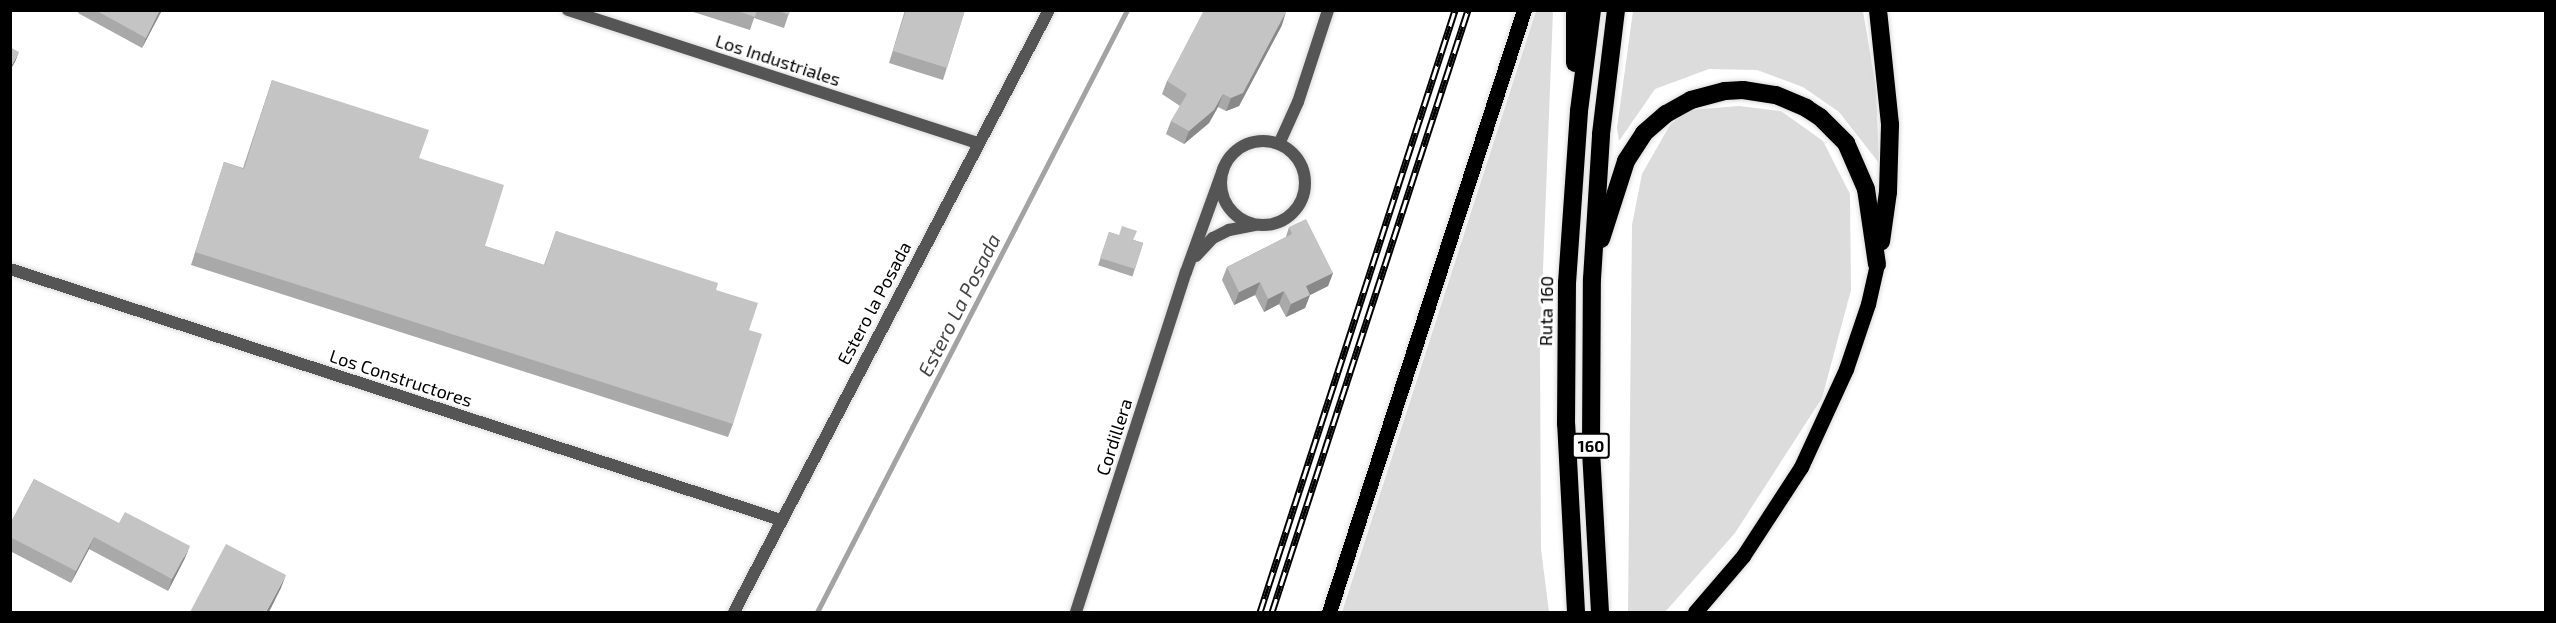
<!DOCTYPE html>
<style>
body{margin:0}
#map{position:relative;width:2556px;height:623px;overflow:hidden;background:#fff;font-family:"Exo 2",sans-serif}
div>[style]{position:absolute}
.green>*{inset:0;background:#dcdcdc}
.stream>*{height:5px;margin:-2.5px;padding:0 2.5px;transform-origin:2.5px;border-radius:2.5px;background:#a3a3a3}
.roads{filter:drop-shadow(0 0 2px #dbdbdb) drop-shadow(0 0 2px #dbdbdb)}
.street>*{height:12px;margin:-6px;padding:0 6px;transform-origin:6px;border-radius:6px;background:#555}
.street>.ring{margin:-6px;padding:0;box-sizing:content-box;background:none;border:12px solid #555;border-radius:50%}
.primary>*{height:15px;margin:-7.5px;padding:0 7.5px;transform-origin:7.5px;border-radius:7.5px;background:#000}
.highway>*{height:18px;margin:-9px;padding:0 9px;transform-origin:9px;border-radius:9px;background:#000}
.rail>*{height:7px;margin-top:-3.5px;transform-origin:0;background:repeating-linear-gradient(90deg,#fff 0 14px,#000 0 28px);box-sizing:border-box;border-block:2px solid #000}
.wall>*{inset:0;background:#a9a9a9;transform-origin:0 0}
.shaded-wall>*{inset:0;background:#898989}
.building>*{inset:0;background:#c4c4c4}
span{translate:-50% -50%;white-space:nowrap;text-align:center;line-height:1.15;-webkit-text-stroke:5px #fff;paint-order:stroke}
.shield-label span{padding:2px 4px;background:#fff;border:2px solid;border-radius:4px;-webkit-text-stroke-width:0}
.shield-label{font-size:16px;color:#000;font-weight:700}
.street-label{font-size:18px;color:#000}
.water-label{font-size:20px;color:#444;font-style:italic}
.frame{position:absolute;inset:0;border:12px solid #000;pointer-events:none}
</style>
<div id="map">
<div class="green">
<div style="clip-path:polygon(1536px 11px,1553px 11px,1540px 347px,1541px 549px,1549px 612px,1342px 612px)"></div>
<div style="clip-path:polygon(1633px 11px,1863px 11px,1876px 88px,1879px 163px,1839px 112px,1803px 87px,1757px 70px,1709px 69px,1655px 89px,1619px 141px,1617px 128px)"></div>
<div style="clip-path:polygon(1739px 106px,1781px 111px,1823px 141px,1850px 194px,1851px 290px,1822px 398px,1735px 533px,1665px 612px,1628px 612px,1632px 225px,1642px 174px,1670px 125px,1689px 110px)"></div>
</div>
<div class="stream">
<div style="left:817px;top:612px;width:677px;rotate:-62.75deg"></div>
</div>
<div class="roads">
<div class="street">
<div style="left:568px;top:10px;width:431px;rotate:18deg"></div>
<div class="ring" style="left:1221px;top:141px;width:72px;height:72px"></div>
<div style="left:1279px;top:144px;width:46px;rotate:-65.7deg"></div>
<div style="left:1298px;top:102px;width:97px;rotate:-71.9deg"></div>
<div style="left:1196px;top:256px;width:25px;rotate:-47deg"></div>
<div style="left:1213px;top:238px;width:18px;rotate:-27deg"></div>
<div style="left:1229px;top:230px;width:26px;rotate:-11deg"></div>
<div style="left:10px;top:269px;width:811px;rotate:18.03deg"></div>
<div style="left:734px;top:612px;width:679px;rotate:-62.38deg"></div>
<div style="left:1076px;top:612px;width:357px;rotate:-72.1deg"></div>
<div style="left:1186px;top:272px;width:109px;rotate:-70.1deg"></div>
</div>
<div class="primary">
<div style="left:1329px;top:612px;width:633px;rotate:-72.05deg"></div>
<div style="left:1695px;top:612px;width:74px;rotate:-49.4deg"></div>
<div style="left:1743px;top:556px;width:106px;rotate:-56.9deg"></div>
<div style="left:1801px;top:467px;width:108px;rotate:-65.3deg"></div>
<div style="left:1846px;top:369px;width:69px;rotate:-71.3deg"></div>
<div style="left:1868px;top:304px;width:41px;rotate:-77.3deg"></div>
</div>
<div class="highway">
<div style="left:1575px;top:10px;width:53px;rotate:90deg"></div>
<div style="left:1878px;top:10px;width:116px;rotate:84deg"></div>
<div style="left:1890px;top:125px;width:67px;rotate:91.7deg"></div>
<div style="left:1888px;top:192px;width:50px;rotate:98deg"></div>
<div style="left:1601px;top:239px;width:82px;rotate:-72.2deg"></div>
<div style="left:1626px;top:161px;width:33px;rotate:-57deg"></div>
<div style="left:1644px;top:133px;width:29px;rotate:-41deg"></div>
<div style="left:1666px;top:114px;width:29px;rotate:-29deg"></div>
<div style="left:1691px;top:100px;width:35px;rotate:-15deg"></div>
<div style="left:1725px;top:91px;width:18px;rotate:-3deg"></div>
<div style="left:1743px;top:90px;width:33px;rotate:9deg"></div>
<div style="left:1776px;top:95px;width:33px;rotate:23deg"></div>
<div style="left:1806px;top:108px;width:17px;rotate:33deg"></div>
<div style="left:1820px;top:117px;width:37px;rotate:45deg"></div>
<div style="left:1846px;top:143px;width:50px;rotate:66.5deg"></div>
<div style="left:1866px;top:189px;width:76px;rotate:81.7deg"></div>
<div style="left:1576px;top:612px;width:188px;rotate:-93deg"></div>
<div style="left:1566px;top:424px;width:141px;rotate:-89.6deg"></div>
<div style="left:1567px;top:283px;width:172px;rotate:-86deg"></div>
<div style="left:1579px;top:111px;width:102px;rotate:-82.7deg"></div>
<div style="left:1600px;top:612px;width:163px;rotate:-93.2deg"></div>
<div style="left:1591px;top:449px;width:170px;rotate:-89.7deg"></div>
<div style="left:1592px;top:279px;width:145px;rotate:-86.4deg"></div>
<div style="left:1601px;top:134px;width:125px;rotate:-83.1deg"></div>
</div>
</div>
<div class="rail">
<div style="left:1260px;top:612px;width:633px;rotate:-72.05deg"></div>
<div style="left:1272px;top:612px;width:633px;rotate:-71.97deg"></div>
</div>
<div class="wall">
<div style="clip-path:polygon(79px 10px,162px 10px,142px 48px,78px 13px)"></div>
<div style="clip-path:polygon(687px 10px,790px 10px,784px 28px,754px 18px,750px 30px)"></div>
<div style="clip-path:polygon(905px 10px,965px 10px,943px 80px,889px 63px)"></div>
<div style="clip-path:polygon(1282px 25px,1239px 106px,1226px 111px,1218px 107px,1209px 123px,1184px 144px,1166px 134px,1171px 121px,1180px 106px,1162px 94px,1167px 81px)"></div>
<div style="clip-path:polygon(272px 80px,419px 158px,485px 246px,544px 265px,556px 231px,716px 290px,749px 330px,733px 424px,728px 437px,191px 265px,224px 162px,243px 168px)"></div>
<div style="clip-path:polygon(1289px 227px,1333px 273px,1328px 286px,1310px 295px,1305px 308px,1286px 317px,1279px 304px,1264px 312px,1255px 295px,1234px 305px,1222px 280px,1227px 267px,1286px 237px)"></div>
<div style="left:1109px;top:232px;width:36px;height:35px;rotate:18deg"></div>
<div style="clip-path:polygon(34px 479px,185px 558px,168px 591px,89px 549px,71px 583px,10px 551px,10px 524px)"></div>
</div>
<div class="shaded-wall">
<div style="clip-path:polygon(160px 10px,162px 10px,142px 48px,146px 38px)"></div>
<div style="clip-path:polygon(1286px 12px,1282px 25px,1239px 106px,1226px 111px,1231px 98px)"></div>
<div style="clip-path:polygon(19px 52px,15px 62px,10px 71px,10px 68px)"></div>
<div style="clip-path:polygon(1223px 94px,1218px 107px,1209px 123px,1184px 144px,1189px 131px)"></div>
<div style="clip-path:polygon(1333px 273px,1328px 286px,1310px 295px,1305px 308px,1286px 317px,1291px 304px,1306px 286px)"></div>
<div style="clip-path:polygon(1260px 282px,1255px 295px,1234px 305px,1239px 292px)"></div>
<div style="clip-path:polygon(1284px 291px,1279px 304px,1264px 312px,1268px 299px)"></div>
<div style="clip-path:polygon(94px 537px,89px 549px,71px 583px,76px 571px)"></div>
<div style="clip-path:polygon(190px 546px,185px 558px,168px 591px,172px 579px)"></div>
<div style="clip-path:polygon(286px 575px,281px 588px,269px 612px,266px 612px)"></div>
</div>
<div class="building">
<div style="clip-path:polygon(95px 10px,160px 10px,146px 38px)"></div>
<div style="clip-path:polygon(735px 10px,757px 10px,755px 17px)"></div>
<div style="clip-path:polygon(776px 10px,790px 10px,789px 15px)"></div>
<div style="clip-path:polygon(906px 10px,965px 10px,947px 68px,893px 51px)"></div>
<div style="clip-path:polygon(1204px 10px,1287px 10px,1243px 93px,1231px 98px,1223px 94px,1214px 110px,1189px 131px,1171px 121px,1187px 94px,1167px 81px)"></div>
<div style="clip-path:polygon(10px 47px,19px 52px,10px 68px)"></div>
<div style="clip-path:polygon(272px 80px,429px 130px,419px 158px,504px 185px,485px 246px,545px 265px,556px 231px,718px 283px,716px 290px,758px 303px,749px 330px,762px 334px,733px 424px,195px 252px,224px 162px,244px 169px)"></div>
<div style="clip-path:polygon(1306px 219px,1333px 273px,1306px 286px,1310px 295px,1291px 304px,1284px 291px,1268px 299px,1260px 282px,1239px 292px,1227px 267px,1292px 234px,1289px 227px)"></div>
<div style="clip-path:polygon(1122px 226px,1137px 231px,1133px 240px,1143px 243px,1135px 269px,1100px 258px,1109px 232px,1119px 235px)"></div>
<div style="clip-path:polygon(34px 479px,119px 523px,125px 512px,190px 546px,172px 579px,94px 537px,76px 571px,10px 537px,10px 524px)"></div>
<div style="clip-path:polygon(226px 544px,286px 575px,266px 612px,190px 612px)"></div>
</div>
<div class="shield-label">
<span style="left:1591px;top:446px">160</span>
</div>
<div class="street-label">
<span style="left:778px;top:60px;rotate:18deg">Los Industriales</span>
<span style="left:874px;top:303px;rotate:-62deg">Estero la Posada</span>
<span style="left:1546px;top:311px;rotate:-89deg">Ruta 160</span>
<span style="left:401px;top:378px;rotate:18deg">Los Constructores</span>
<span style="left:1114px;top:437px;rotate:-72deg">Cordillera</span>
</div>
<div class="water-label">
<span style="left:959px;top:305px;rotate:-63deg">Estero La Posada</span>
</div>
<div class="frame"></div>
</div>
